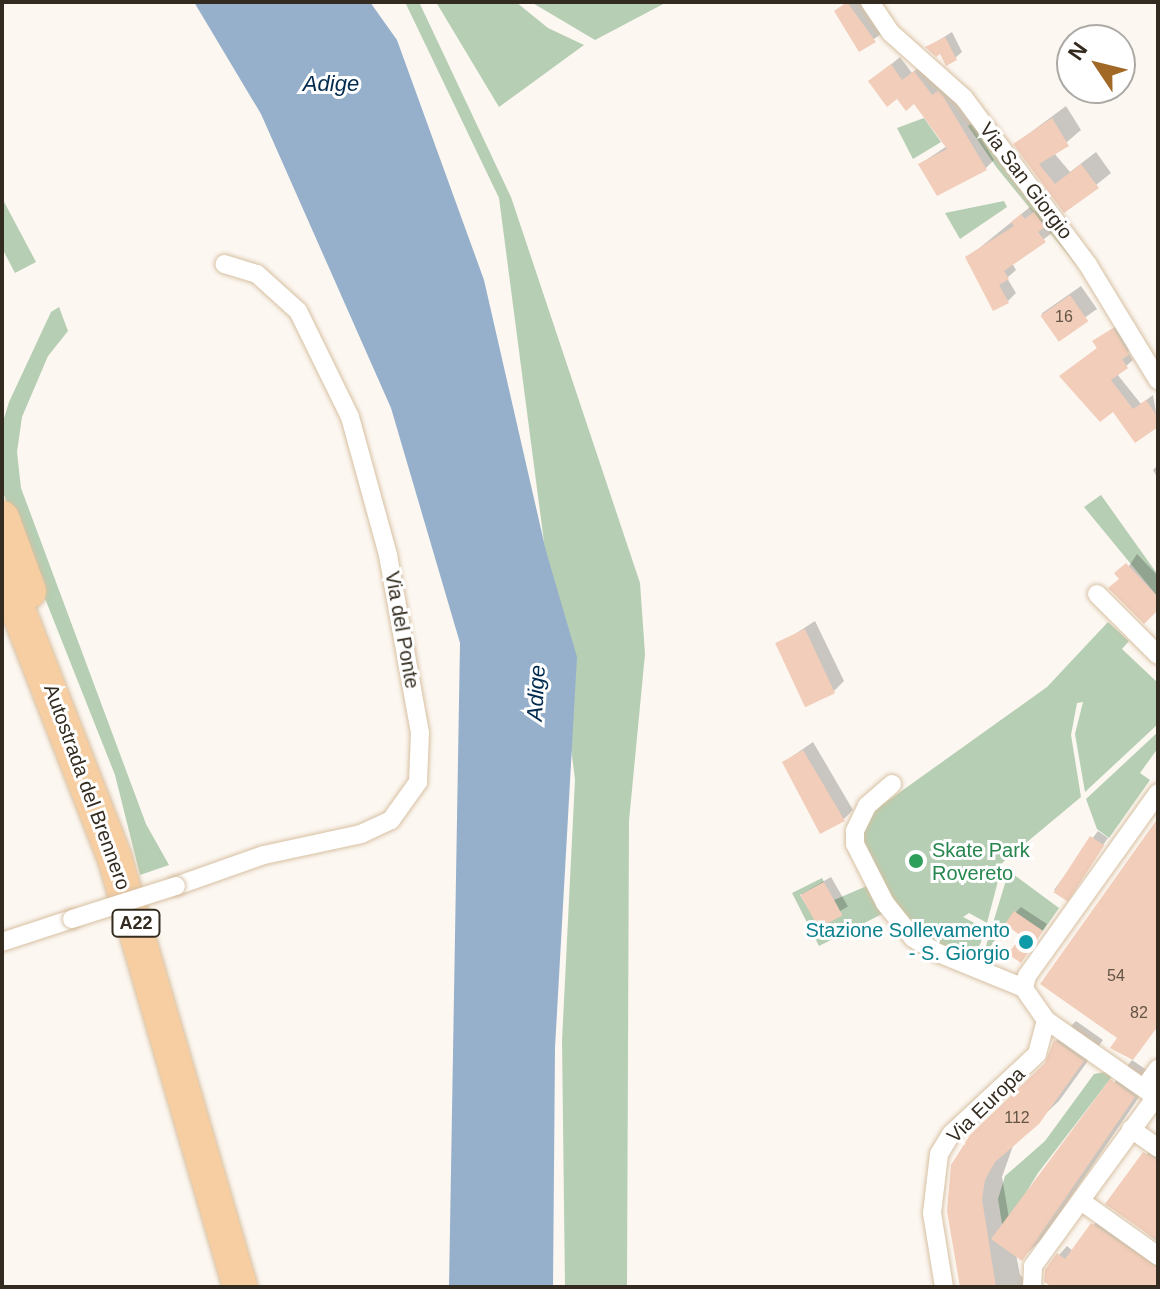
<!DOCTYPE html>
<style>
body{margin:0}
#map{position:relative;width:1160px;height:1289px;overflow:hidden;background:#fcf7f1;font-family:Arial,sans-serif}
div>[style]{position:absolute}
.green>*{inset:0;background:#b6ceb3}
.water>*{inset:0;background:#96b0cc}
.shadow>*{inset:0;background:#0003;transform-origin:0 0}
.building>*{inset:0;background:#f2cdba;transform-origin:0 0}
.roads{filter:drop-shadow(0 0 2px #d7c0a2) drop-shadow(0 0 2px #d7c0a2)}
.street>*{height:18px;margin:-9px;padding:0 9px;transform-origin:9px;border-radius:9px;background:#fff}
.highway>*{height:34px;margin:-17px;padding:0 17px;transform-origin:17px;border-radius:17px;background:#f6cea2}
.bridges{filter:drop-shadow(0 0 2px #d7c0a2) drop-shadow(0 0 2px #d7c0a2)}
.street-bridge>*{height:18px;margin:-9px;padding:0 9px;transform-origin:9px;border-radius:9px;background:#fff}
.dots>*{width:22px;height:22px;translate:-50% -50%;box-sizing:border-box;border:4px solid #fff;border-radius:50%}
span{translate:-50% -50%;white-space:nowrap;text-align:center;line-height:1.15;-webkit-text-stroke:6px #fff;paint-order:stroke}
.number-label{font-size:16px;color:#635446}
.number-label span{-webkit-text-stroke-width:0}
.shield-label span{padding:2px 6px;background:#fff;border:2px solid;border-radius:6px;-webkit-text-stroke-width:0}
.shield-label{font-size:18px;color:#332b1f;font-weight:700}
.street-label{font-size:20px;color:#332b1f}
.leisure-label{font-size:20px;color:#27864d}
.left{translate:0 -50%;text-align:left}
.culture-label{font-size:20px;color:#0d838f}
.right{translate:-100% -50%;text-align:right}
.water-label{font-size:22px;color:#002a4e;font-style:italic}
.frame{position:absolute;inset:0;border:4px solid #332b1f;pointer-events:none}
.north{position:absolute;left:1056px;top:24px;width:80px;height:80px;box-sizing:border-box;background:#fff;border:2px solid #adaaa5;border-radius:50%;rotate:305deg;font-size:22px;font-weight:700;line-height:32px;text-align:center;color:#332b1f}
.north::after{content:'';display:block;margin:auto;width:28px;height:36px;background:#a16826;clip-path:polygon(50% 0,100% 100%,50% 72%,0 100%)}
</style>
<div id="map">
<div class="green">
<div style="clip-path:polygon(405px 2px,419px 2px,511px 197px,640px 583px,645px 654px,629px 821px,627px 1287px,565px 1287px,562px 1041px,575px 779px,499px 198px)"></div>
<div style="clip-path:polygon(436px 2px,516px 2px,548px 28px,584px 45px,499px 107px)"></div>
<div style="clip-path:polygon(531px 2px,667px 2px,595px 40px)"></div>
<div style="clip-path:polygon(924px 118px,941px 142px,913px 159px,897px 128px)"></div>
<div style="clip-path:polygon(975px 121px,1091px 283px,997px 168px,968px 126px)"></div>
<div style="clip-path:polygon(2px 198px,36px 262px,15px 273px,2px 248px)"></div>
<div style="clip-path:polygon(1004px 201px,1007px 207px,960px 239px,945px 213px)"></div>
<div style="clip-path:polygon(59px 307px,68px 331px,48px 356px,22px 417px,17px 452px,21px 488px,146px 824px,169px 865px,140px 875px,115px 775px,2px 490px,2px 425px,9px 402px,51px 312px)"></div>
<div style="clip-path:polygon(1101px 495px,1158px 575px,1158px 597px,1084px 507px)"></div>
<div style="clip-path:polygon(1108px 622px,1129px 641px,1122px 649px,1158px 683px,1158px 724px,1085px 792px,1075px 734px,1083px 702px,1077px 703px,1071px 735px,1081px 797px,1003px 862px,987px 923px,969px 913px,963px 917px,986px 929px,975px 957px,984px 972px,904px 922px,861px 839px,875px 810px,1047px 687px)"></div>
<div style="clip-path:polygon(1158px 732px,1158px 748px,1140px 773px,1150px 780px,1109px 838px,1097px 829px,1086px 799px)"></div>
<div style="clip-path:polygon(1013px 874px,1059px 908px,1043px 931px,1014px 912px,982px 959px,1007px 877px)"></div>
<div style="clip-path:polygon(822px 878px,824px 882px,800px 895px,819px 926px,842px 915px,834px 900px,869px 885px,884px 913px,819px 946px,792px 893px)"></div>
<div style="clip-path:polygon(1110px 1071px,1114px 1074px,1038px 1173px,1003px 1230px,998px 1199px,1005px 1176px,1045px 1141px,1094px 1074px)"></div>
</div>
<div class="water">
<div style="clip-path:polygon(194px 2px,370px 2px,397px 40px,484px 280px,546px 551px,577px 657px,555px 1048px,553px 1287px,449px 1287px,460px 643px,391px 408px,261px 114px)"></div>
</div>
<div class="shadow">
<div style="clip-path:polygon(847px 2px,862px 2px,881px 34px,860px 49px,836px 11px)"></div>
<div style="clip-path:polygon(952px 32px,962px 52px,955px 58px,928px 47px)"></div>
<div style="clip-path:polygon(900px 57px,912px 73px,924px 63px,952px 87px,994px 160px,986px 168px,920px 164px,947px 146px,914px 101px,871px 81px)"></div>
<div style="clip-path:polygon(1066px 106px,1081px 130px,1054px 153px,1070px 172px,1096px 152px,1111px 173px,1065px 210px,1015px 144px)"></div>
<div style="clip-path:polygon(1043px 205px,1051px 217px,1046px 223px,1052px 233px,1012px 263px,1016px 270px,1007px 278px,1016px 293px,1008px 301px,967px 258px,1030px 207px,1034px 212px)"></div>
<div style="left:1081px;top:286px;width:28px;height:48px;rotate:55deg"></div>
<div style="clip-path:polygon(1119px 324px,1134px 347px,1128px 352px,1133px 360px,1117px 374px,1141px 404px,1153px 395px,1158px 424px,1114px 409px,1095px 342px)"></div>
<div style="clip-path:polygon(1158px 465px,1158px 479px,1153px 470px)"></div>
<div style="clip-path:polygon(1137px 554px,1158px 576px,1158px 607px,1121px 578px)"></div>
<div style="clip-path:polygon(815px 621px,844px 681px,834px 691px,778px 645px)"></div>
<div style="clip-path:polygon(813px 742px,853px 810px,843px 820px,784px 762px)"></div>
<div style="clip-path:polygon(1098px 831px,1108px 838px,1070px 891px,1054px 890px)"></div>
<div style="left:831px;top:877px;width:34px;height:34px;rotate:60deg"></div>
<div style="clip-path:polygon(1021px 907px,1047px 924px,1026px 955px,1016px 912px)"></div>
<div style="clip-path:polygon(1076px 1021px,1103px 1040px,1059px 1101px,1014px 1143px,1002px 1177px,1009px 1218px,1132px 1060px,1154px 1075px,1043px 1238px,1022px 1258px,1016px 1254px,1020px 1275px,1035px 1287px,962px 1287px,949px 1211px,1047px 1063px,1056px 1041px)"></div>
<div style="clip-path:polygon(1158px 1140px,1158px 1242px,1108px 1203px)"></div>
<div style="clip-path:polygon(1101px 1216px,1158px 1252px,1158px 1287px,1055px 1287px,1059px 1255px,1067px 1246px,1073px 1251px)"></div>
</div>
<div class="building">
<div style="clip-path:polygon(847px 2px,876px 42px,859px 52px,834px 11px)"></div>
<div style="clip-path:polygon(945px 37px,957px 60px,946px 66px,940px 54px,936px 57px,925px 47px)"></div>
<div style="clip-path:polygon(891px 64px,902px 80px,914px 71px,932px 95px,938px 91px,943px 96px,987px 170px,937px 196px,918px 164px,947px 149px,914px 104px,906px 111px,897px 99px,887px 107px,868px 81px)"></div>
<div style="clip-path:polygon(1052px 118px,1069px 146px,1039px 164px,1055px 184px,1081px 164px,1099px 188px,1064px 213px,1013px 144px)"></div>
<div style="clip-path:polygon(1034px 212px,1045px 227px,1038px 232px,1046px 242px,1004px 271px,1009px 279px,999px 285px,1009px 303px,993px 311px,965px 257px,1014px 226px,1011px 222px,1021px 214px,1025px 219px)"></div>
<div style="left:1070px;top:295px;width:32px;height:36px;rotate:55deg"></div>
<div style="clip-path:polygon(1113px 328px,1129px 355px,1122px 359px,1128px 368px,1111px 380px,1133px 409px,1146px 400px,1158px 417px,1158px 427px,1135px 443px,1113px 412px,1100px 422px,1059px 376px,1097px 348px,1092px 341px)"></div>
<div style="clip-path:polygon(1126px 563px,1158px 597px,1158px 610px,1144px 624px,1108px 588px,1119px 579px,1114px 573px)"></div>
<div style="left:805px;top:629px;width:71px;height:33px;rotate:65deg"></div>
<div style="clip-path:polygon(803px 750px,845px 821px,820px 834px,782px 762px)"></div>
<div style="clip-path:polygon(1158px 818px,1158px 1026px,1133px 1060px,1110px 1048px,1117px 1038px,1040px 984px)"></div>
<div style="left:1090px;top:836px;width:17px;height:67px;rotate:33deg"></div>
<div style="left:824px;top:882px;width:38px;height:27px;rotate:61deg"></div>
<div style="clip-path:polygon(1014px 911px,1043px 931px,1021px 963px,1008px 954px,1021px 936px,1005px 924px)"></div>
<div style="clip-path:polygon(1054px 1040px,1084px 1061px,1039px 1124px,995px 1162px,985px 1180px,982px 1199px,996px 1287px,960px 1287px,947px 1211px,951px 1165px,970px 1135px,1045px 1063px)"></div>
<div style="clip-path:polygon(1110px 1079px,1135px 1097px,1022px 1261px,991px 1239px)"></div>
<div style="clip-path:polygon(1143px 1152px,1158px 1160px,1158px 1241px,1105px 1204px)"></div>
<div style="clip-path:polygon(1091px 1223px,1158px 1268px,1158px 1287px,1052px 1287px,1044px 1282px,1045px 1270px,1057px 1253px,1065px 1259px)"></div>
</div>
<div class="roads">
<div class="street">
<div style="left:870px;top:2px;width:37px;rotate:56deg"></div>
<div style="left:891px;top:33px;width:98px;rotate:41.7deg"></div>
<div style="left:964px;top:98px;width:208px;rotate:53.4deg"></div>
<div style="left:1088px;top:265px;width:135px;rotate:58.7deg"></div>
<div style="left:1097px;top:594px;width:86px;rotate:45deg"></div>
<div style="left:892px;top:784px;width:33px;rotate:139deg"></div>
<div style="left:867px;top:806px;width:28px;rotate:116deg"></div>
<div style="left:855px;top:831px;width:13px;rotate:90deg"></div>
<div style="left:855px;top:844px;width:66px;rotate:63deg"></div>
<div style="left:885px;top:903px;width:45px;rotate:51.3deg"></div>
<div style="left:913px;top:938px;width:27px;rotate:31deg"></div>
<div style="left:936px;top:952px;width:95px;rotate:22.2deg"></div>
<div style="left:176px;top:886px;width:93px;rotate:-19.4deg"></div>
<div style="left:264px;top:855px;width:99px;rotate:-12.2deg"></div>
<div style="left:361px;top:834px;width:33px;rotate:-25deg"></div>
<div style="left:391px;top:820px;width:47px;rotate:-54.6deg"></div>
<div style="left:418px;top:782px;width:49px;rotate:-87.7deg"></div>
<div style="left:420px;top:733px;width:181px;rotate:-100.2deg"></div>
<div style="left:388px;top:555px;width:143px;rotate:-105.4deg"></div>
<div style="left:350px;top:417px;width:118px;rotate:-116.1deg"></div>
<div style="left:298px;top:311px;width:55px;rotate:-137.9deg"></div>
<div style="left:257px;top:274px;width:34px;rotate:-163deg"></div>
<div style="left:2px;top:942px;width:74px;rotate:-18.2deg"></div>
<div style="left:1046px;top:1020px;width:134px;rotate:35deg"></div>
<div style="left:1144px;top:1088px;width:24px;rotate:-54deg"></div>
<div style="left:1131px;top:1129px;width:33px;rotate:35deg"></div>
<div style="left:1081px;top:1201px;width:95px;rotate:35.5deg"></div>
<div style="left:944px;top:1287px;width:75px;rotate:-99.2deg"></div>
<div style="left:932px;top:1213px;width:59px;rotate:-83.2deg"></div>
<div style="left:939px;top:1154px;width:23px;rotate:-59deg"></div>
<div style="left:951px;top:1134px;width:117px;rotate:-42.9deg"></div>
<div style="left:1037px;top:1054px;width:35px;rotate:-75deg"></div>
<div style="left:1046px;top:1020px;width:39px;rotate:-125deg"></div>
<div style="left:1024px;top:988px;width:12px;rotate:-76deg"></div>
<div style="left:1027px;top:976px;width:225px;rotate:-54.4deg"></div>
<div style="left:1032px;top:1287px;width:21px;rotate:-87deg"></div>
<div style="left:1033px;top:1266px;width:213px;rotate:-54deg"></div>
</div>
<div class="highway">
<div style="left:2px;top:518px;width:78px;rotate:69.7deg"></div>
<div style="left:2px;top:569px;width:311px;rotate:68.7deg"></div>
<div style="left:115px;top:859px;width:446px;rotate:73.7deg"></div>
</div>
</div>
<div class="bridges">
<div class="street-bridge">
<div style="left:72px;top:919px;width:109px;rotate:-17.6deg"></div>
</div>
</div>
<div class="dots">
<div style="left:916px;top:861px;background:#2e9e5b"></div>
<div style="left:1026px;top:942px;background:#0f9aa8"></div>
</div>
<div class="number-label">
<span style="left:1064px;top:317px">16</span>
<span style="left:1116px;top:976px">54</span>
<span style="left:1139px;top:1013px">82</span>
<span style="left:1017px;top:1118px">112</span>
</div>
<div class="shield-label">
<span style="left:136px;top:923px">A22</span>
</div>
<div class="street-label">
<span style="left:1026px;top:181px;rotate:53deg">Via San Giorgio</span>
<span style="left:402px;top:630px;rotate:80deg">Via del Ponte</span>
<span style="left:87px;top:787px;rotate:70deg">Autostrada del Brennero</span>
<span style="left:986px;top:1105px;rotate:-44deg">Via Europa</span>
</div>
<div class="leisure-label">
<span class="left" style="left:932px;top:862px">Skate Park<br>Rovereto</span>
</div>
<div class="culture-label">
<span class="right" style="left:1010px;top:942px">Stazione Sollevamento<br>- S. Giorgio</span>
</div>
<div class="water-label">
<span style="left:331px;top:84px">Adige</span>
<span style="left:536px;top:693px;rotate:-87deg">Adige</span>
</div>
<div class="frame"></div>
<div class="north">N</div>
</div>
